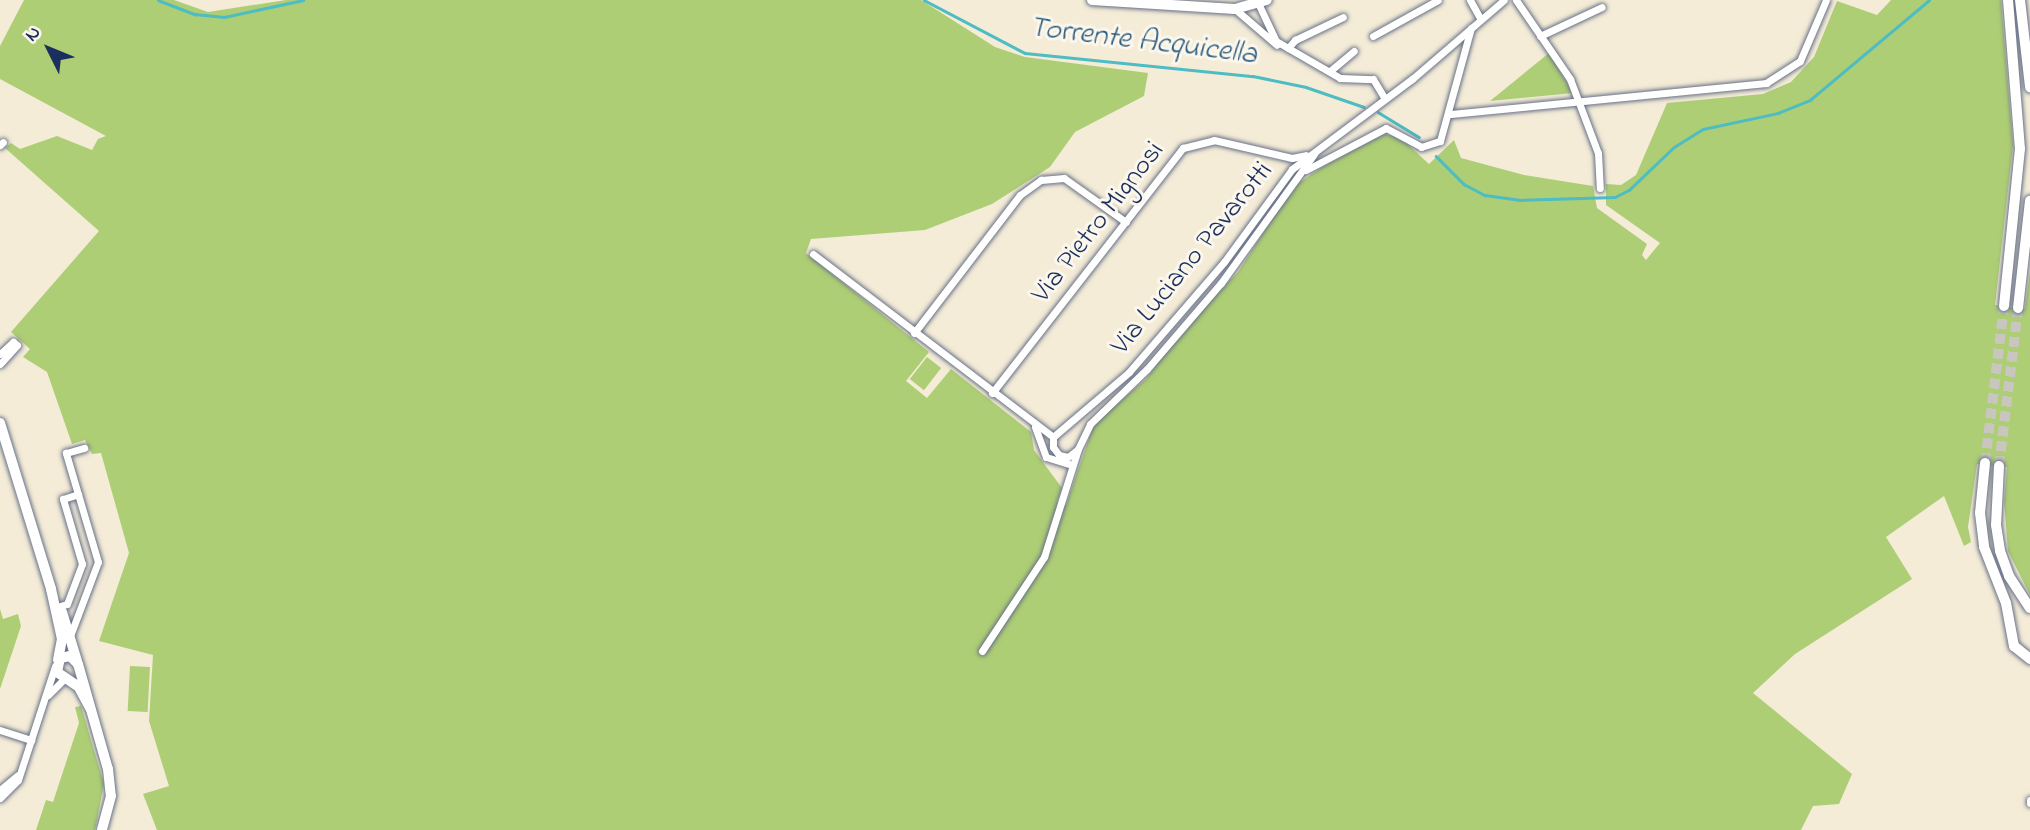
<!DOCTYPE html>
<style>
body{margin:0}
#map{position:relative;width:2030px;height:830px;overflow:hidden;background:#f4ecd7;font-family:"Indie Flower",sans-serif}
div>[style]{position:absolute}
.green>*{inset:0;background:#aece75;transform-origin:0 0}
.stream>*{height:2.5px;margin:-1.25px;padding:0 1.25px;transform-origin:1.25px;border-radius:1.25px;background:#4dbcc3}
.secondary-tunnel>*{height:10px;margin-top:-5px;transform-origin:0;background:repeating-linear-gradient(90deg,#c9c6bf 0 10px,transparent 0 15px)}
.roads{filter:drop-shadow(0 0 2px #677188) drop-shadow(0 0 2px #677188)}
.street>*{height:7px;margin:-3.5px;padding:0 3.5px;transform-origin:3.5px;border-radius:3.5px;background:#fff}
.secondary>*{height:10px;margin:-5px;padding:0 5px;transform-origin:5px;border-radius:5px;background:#fff}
span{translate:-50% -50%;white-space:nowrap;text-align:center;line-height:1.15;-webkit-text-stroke:6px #fbf7ec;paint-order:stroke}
.street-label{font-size:28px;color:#1b2f5e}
.water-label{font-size:30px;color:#2a597c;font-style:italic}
.north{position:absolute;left:14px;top:14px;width:70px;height:70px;-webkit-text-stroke:5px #fbf7ec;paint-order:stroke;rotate:313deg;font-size:19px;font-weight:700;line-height:28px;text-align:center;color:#1b2f5e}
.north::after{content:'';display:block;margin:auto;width:24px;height:32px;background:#1b2f5e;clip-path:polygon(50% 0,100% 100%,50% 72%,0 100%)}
</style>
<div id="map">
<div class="green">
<div style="clip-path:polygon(24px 0,174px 0,208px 12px,286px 0,921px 0,995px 47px,1025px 57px,1148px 73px,1144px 96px,1075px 132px,1050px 167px,992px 204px,925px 230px,811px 239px,806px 253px,929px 352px,906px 381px,927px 398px,951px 369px,1031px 432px,1034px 450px,1062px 488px,1057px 502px,1066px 505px,1094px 424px,1146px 379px,1179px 334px,1238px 272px,1283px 202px,1300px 182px,1324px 166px,1384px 134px,1401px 138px,1429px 164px,1454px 140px,1461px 158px,1524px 175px,1593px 186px,1597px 208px,1647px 244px,1642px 255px,1646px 260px,1660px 243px,1606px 205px,1606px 184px,1621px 185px,1636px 175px,1667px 103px,1763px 94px,1791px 82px,1814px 57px,1837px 1px,1877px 15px,1891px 0,2001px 0,2013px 145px,1995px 305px,2025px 309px,2030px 271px,2030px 595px,2008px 551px,2004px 501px,2007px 467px,1977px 464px,1968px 527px,1971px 542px,1964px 546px,1944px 496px,1886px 537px,1912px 579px,1795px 654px,1753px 693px,1852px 774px,1839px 804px,1813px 806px,1801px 830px,157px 830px,143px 794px,169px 786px,149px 721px,153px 655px,99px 641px,129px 553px,101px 453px,92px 454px,85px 440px,72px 444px,47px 372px,23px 357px,30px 349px,11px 332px,99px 231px,5px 148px,11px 143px,20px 149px,57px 136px,92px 150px,98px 139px,106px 136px,0 79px,0 46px)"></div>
<div style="clip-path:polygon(1549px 53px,1573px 93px,1490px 101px)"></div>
<div style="left:927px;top:357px;width:18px;height:28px;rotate:38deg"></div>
<div style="clip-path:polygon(0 609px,3px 619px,18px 614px,21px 626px,0 689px)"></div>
<div style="left:130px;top:666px;width:20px;height:45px;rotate:3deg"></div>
<div style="clip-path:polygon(81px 706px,104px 784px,95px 830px,36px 830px,46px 800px,53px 802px,79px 723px,75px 707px)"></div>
</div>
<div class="stream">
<div style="left:158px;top:0;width:40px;rotate:21deg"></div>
<div style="left:195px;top:14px;width:29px;rotate:6deg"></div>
<div style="left:224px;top:17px;width:81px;rotate:-12.1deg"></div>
<div style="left:924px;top:0;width:114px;rotate:27.7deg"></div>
<div style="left:1025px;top:53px;width:229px;rotate:5.8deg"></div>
<div style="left:1253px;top:76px;width:54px;rotate:11.7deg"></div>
<div style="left:1306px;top:87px;width:61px;rotate:19deg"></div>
<div style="left:1378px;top:112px;width:48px;rotate:31.4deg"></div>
<div style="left:1436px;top:156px;width:40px;rotate:45deg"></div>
<div style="left:1464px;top:184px;width:24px;rotate:28deg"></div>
<div style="left:1485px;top:195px;width:34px;rotate:8deg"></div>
<div style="left:1519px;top:200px;width:96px;rotate:-1.8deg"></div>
<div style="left:1615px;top:197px;width:16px;rotate:-27deg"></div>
<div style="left:1629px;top:190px;width:62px;rotate:-43.7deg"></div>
<div style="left:1674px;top:147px;width:34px;rotate:-32deg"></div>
<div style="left:1703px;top:129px;width:77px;rotate:-12deg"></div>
<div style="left:1778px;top:113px;width:35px;rotate:-22deg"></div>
<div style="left:1810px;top:100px;width:155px;rotate:-40deg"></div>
</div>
<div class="secondary-tunnel">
<div style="left:1985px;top:463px;width:158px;rotate:-83.1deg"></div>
<div style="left:1999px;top:466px;width:159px;rotate:-83.1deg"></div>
</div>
<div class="roads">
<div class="street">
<div style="left:1470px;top:0;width:21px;rotate:61deg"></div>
<div style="left:1516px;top:0;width:96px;rotate:55.6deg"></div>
<div style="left:1570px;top:79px;width:79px;rotate:69.3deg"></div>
<div style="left:1598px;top:153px;width:35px;rotate:87deg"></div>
<div style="left:1258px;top:3px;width:42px;rotate:64.7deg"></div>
<div style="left:1276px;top:41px;width:74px;rotate:30deg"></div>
<div style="left:1340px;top:78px;width:33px;rotate:2deg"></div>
<div style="left:1373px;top:79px;width:21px;rotate:59deg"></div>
<div style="left:1235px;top:9px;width:55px;rotate:40.6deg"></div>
<div style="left:1373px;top:36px;width:74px;rotate:-29deg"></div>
<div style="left:1540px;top:36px;width:68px;rotate:-25.1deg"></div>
<div style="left:1288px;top:48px;width:11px;rotate:-49deg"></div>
<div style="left:1295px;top:40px;width:53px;rotate:-25.6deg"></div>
<div style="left:1330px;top:71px;width:31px;rotate:-40deg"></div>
<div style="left:1451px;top:114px;width:317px;rotate:-5.6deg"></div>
<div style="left:1766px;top:83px;width:40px;rotate:-32.9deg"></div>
<div style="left:1800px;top:61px;width:66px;rotate:-66.9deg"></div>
<div style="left:0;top:145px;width:4px;rotate:-45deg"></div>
<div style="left:1306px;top:170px;width:90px;rotate:-27.7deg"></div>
<div style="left:1386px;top:128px;width:40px;rotate:28deg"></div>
<div style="left:1421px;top:147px;width:20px;rotate:-18deg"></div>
<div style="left:1440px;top:141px;width:117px;rotate:-74.7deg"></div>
<div style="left:813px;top:254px;width:302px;rotate:37.3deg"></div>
<div style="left:914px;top:333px;width:174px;rotate:-52.5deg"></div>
<div style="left:1020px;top:195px;width:26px;rotate:-36deg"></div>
<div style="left:1041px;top:180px;width:23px;rotate:-5deg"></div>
<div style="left:1064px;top:178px;width:76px;rotate:35.4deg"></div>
<div style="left:0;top:354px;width:18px;rotate:-43deg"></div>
<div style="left:0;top:364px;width:25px;rotate:-48deg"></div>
<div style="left:17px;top:345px;width:5px;rotate:-143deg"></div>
<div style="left:992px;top:393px;width:311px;rotate:-52.1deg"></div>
<div style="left:1183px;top:148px;width:32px;rotate:-14deg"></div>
<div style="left:1214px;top:140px;width:80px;rotate:13deg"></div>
<div style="left:1292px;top:158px;width:14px;rotate:-12deg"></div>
<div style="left:1035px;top:427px;width:32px;rotate:70deg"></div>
<div style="left:1046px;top:457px;width:27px;rotate:17deg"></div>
<div style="left:1053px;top:437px;width:100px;rotate:-40.5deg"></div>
<div style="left:1129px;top:372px;width:145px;rotate:-49.2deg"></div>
<div style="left:1224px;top:262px;width:115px;rotate:-53.8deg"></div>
<div style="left:1292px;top:169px;width:150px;rotate:-36.9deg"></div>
<div style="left:1412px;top:79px;width:121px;rotate:-40.7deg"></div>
<div style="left:1053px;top:437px;width:10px;rotate:90deg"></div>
<div style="left:1053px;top:447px;width:10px;rotate:53deg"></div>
<div style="left:1059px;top:455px;width:9px;rotate:13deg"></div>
<div style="left:1068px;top:457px;width:11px;rotate:-38deg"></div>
<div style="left:60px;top:606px;width:7px;rotate:-16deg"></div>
<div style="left:67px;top:604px;width:43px;rotate:-69.4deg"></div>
<div style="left:82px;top:564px;width:68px;rotate:-106.3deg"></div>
<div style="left:63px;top:499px;width:16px;rotate:-18deg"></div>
<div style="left:70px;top:636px;width:79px;rotate:-69.3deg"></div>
<div style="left:98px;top:562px;width:114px;rotate:-106.4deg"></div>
<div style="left:66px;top:453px;width:19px;rotate:-16deg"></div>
<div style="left:982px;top:651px;width:113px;rotate:-56.6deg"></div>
<div style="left:1044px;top:557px;width:113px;rotate:-72.5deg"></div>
<div style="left:1078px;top:449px;width:28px;rotate:-64deg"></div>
<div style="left:1090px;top:424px;width:79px;rotate:-44deg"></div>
<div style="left:1147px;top:369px;width:113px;rotate:-49.3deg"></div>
<div style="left:1221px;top:283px;width:159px;rotate:-54.2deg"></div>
<div style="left:48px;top:695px;width:24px;rotate:-45deg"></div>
<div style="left:0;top:730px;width:33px;rotate:18deg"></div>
<div style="left:0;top:790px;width:23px;rotate:-40deg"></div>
<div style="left:0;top:798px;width:25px;rotate:-45deg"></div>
<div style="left:18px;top:780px;width:120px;rotate:-72deg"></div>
<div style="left:2030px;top:800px;width:3px;rotate:90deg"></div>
</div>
<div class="secondary">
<div style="left:1092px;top:0;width:143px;rotate:3.6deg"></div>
<div style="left:1235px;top:9px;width:33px;rotate:-16deg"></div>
<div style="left:2020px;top:0;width:88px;rotate:83.4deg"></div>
<div style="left:2004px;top:306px;width:158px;rotate:-84.2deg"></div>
<div style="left:2020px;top:149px;width:149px;rotate:-94.6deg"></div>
<div style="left:2018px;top:308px;width:108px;rotate:-83.6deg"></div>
<div style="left:0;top:423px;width:174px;rotate:72.9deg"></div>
<div style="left:51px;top:589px;width:51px;rotate:77.6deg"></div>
<div style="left:62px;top:639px;width:21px;rotate:101deg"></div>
<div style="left:1985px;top:463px;width:50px;rotate:95.7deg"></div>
<div style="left:1980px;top:513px;width:34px;rotate:83deg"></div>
<div style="left:1984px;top:547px;width:60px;rotate:68.6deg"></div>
<div style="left:2006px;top:603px;width:44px;rotate:79.5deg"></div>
<div style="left:2014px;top:646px;width:21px;rotate:39deg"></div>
<div style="left:1999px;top:466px;width:59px;rotate:92.9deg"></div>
<div style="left:1996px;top:525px;width:26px;rotate:81deg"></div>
<div style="left:2000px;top:551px;width:27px;rotate:70deg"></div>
<div style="left:2009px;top:576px;width:38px;rotate:57deg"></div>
<div style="left:62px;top:612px;width:51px;rotate:73deg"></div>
<div style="left:90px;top:708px;width:24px;rotate:-118deg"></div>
<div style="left:79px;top:687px;width:27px;rotate:-146deg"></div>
<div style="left:57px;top:672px;width:14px;rotate:-78deg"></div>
<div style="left:60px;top:658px;width:10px;rotate:-11deg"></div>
<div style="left:70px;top:656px;width:11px;rotate:45deg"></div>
<div style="left:78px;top:664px;width:109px;rotate:74.1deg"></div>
<div style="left:108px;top:769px;width:27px;rotate:84deg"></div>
<div style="left:111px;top:796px;width:35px;rotate:105deg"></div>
</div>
</div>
<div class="street-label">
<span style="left:1099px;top:223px;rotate:-52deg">Via Pietro Mignosi</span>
<span style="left:1193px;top:259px;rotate:-51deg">Via Luciano Pavarotti</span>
</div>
<div class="water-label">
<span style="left:1143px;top:42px;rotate:7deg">Torrente Acquicella</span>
</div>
<div class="north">N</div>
</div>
